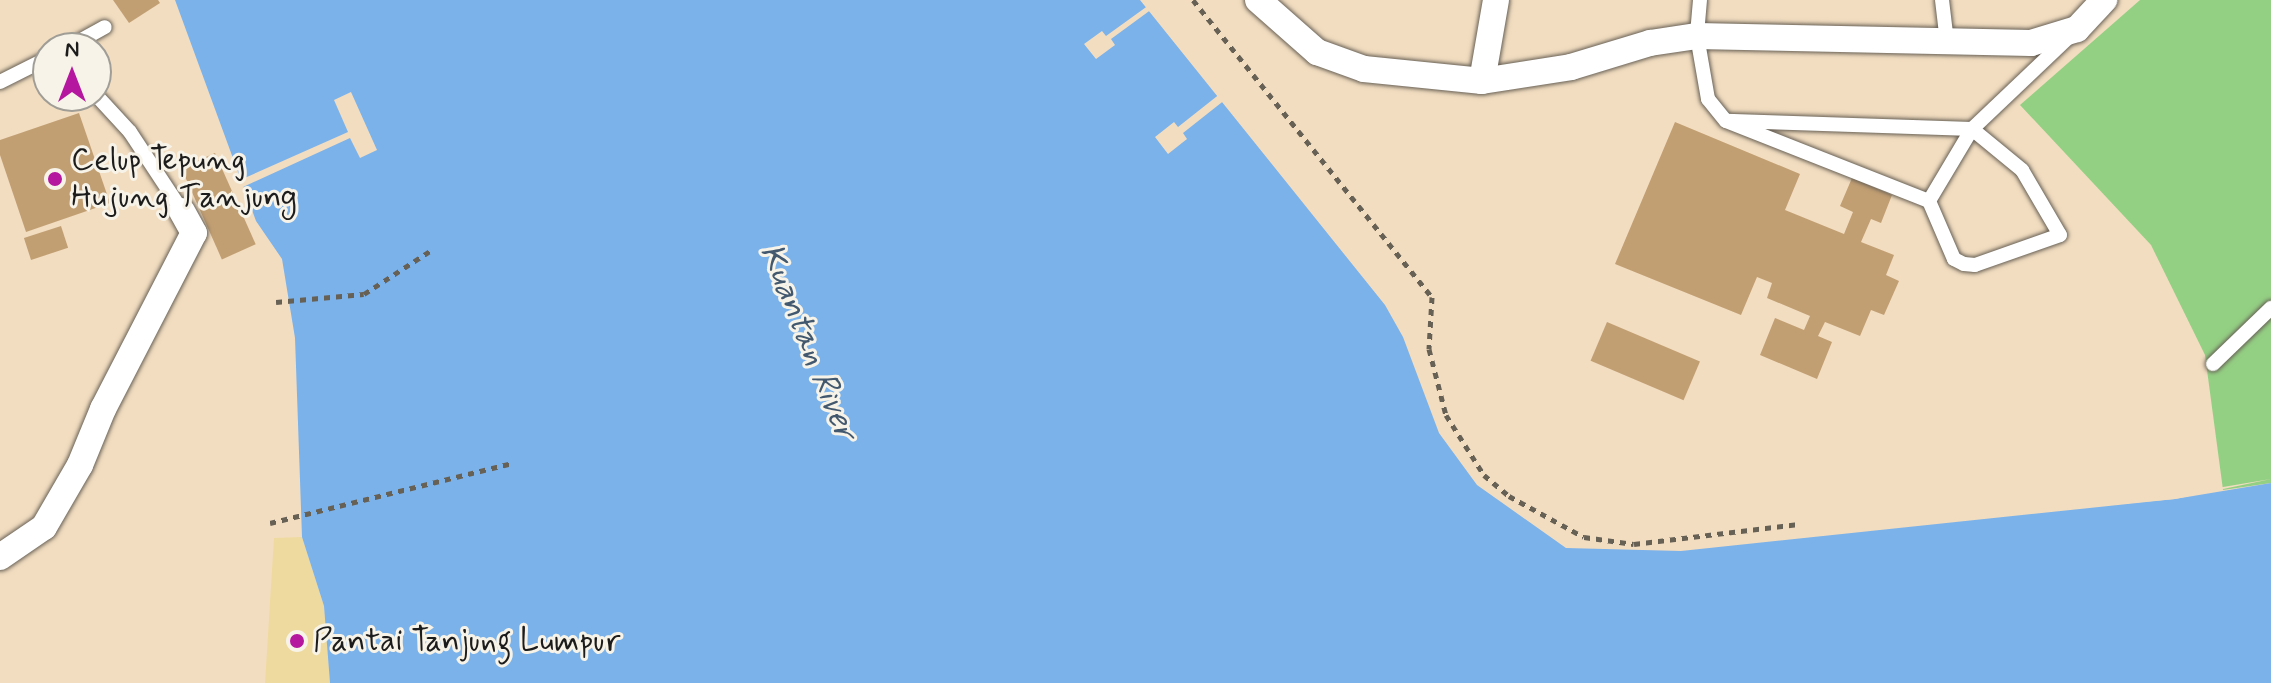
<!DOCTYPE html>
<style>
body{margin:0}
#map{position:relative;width:2271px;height:683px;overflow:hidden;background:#f2ddc0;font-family:Mynerve,sans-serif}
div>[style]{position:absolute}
.green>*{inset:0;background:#94d084}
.sand>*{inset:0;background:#eeda9e}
.water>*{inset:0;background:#7bb2ea}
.pier>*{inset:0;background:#f2ddc0}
.building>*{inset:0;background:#c29f73;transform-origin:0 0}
.path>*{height:5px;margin-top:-2.5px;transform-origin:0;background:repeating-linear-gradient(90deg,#676055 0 6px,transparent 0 12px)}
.roads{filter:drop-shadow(0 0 2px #676055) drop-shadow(0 0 2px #676055)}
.lane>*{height:14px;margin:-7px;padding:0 7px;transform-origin:7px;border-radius:7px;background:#fff}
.street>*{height:26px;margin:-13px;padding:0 13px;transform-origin:13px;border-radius:13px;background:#fff}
.dots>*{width:22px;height:22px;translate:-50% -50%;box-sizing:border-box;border:4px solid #f7f3e8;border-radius:50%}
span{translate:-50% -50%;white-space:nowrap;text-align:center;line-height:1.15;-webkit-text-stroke:6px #f7f3e8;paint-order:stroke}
.poi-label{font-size:32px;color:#1c1c1c}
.left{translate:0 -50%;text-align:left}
.water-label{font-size:34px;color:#42586e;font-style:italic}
.north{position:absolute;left:32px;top:32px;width:80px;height:80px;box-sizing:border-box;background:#f7f3e8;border:2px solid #9f9d96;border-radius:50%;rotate:0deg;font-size:22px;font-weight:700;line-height:32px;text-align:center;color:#1c1c1c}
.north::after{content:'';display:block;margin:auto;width:28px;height:36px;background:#b5179e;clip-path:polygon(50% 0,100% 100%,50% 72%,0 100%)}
</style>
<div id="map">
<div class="green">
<div style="clip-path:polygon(2140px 0,2271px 0,2271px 483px,2223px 490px,2205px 355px,2151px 245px,2020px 105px)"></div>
</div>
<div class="sand">
<div style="clip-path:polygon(302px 537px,324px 606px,330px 683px,265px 683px,274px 538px)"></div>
</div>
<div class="water">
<div style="clip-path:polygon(175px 0,1140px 0,1385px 305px,1403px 337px,1439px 433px,1477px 485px,1566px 548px,1681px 551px,2175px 499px,2271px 483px,2271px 683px,330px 683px,324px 606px,302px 537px,295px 338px,282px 259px,256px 221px)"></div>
</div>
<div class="pier">
<div style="clip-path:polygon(1149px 5px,1152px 9px,1111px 39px,1115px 45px,1096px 59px,1084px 44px,1102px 31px,1106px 36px)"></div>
<div style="clip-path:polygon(351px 92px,377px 150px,360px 158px,350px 138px,243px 187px,240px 180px,348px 132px,334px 100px)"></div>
<div style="clip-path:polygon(1221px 93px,1226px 99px,1183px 133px,1187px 139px,1168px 154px,1155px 137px,1174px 122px,1178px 127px)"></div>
<div style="clip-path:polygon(2271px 479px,2175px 499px,1836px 530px,2175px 495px)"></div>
</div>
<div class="building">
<div style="clip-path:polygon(113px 0,158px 0,160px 3px,129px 23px)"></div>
<div style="clip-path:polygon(79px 113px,110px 203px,26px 232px,0 155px,0 140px)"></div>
<div style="clip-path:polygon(1675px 122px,1800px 174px,1785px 210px,1844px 234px,1853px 212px,1840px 206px,1852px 178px,1892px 195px,1881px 223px,1871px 219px,1861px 242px,1894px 255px,1886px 275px,1899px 281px,1884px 315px,1871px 310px,1860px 336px,1825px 322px,1818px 336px,1832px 342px,1817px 379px,1760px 355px,1775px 318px,1804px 330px,1810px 316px,1767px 298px,1772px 283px,1757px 277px,1741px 315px,1615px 264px)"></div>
<div style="left:215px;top:153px;width:100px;height:37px;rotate:66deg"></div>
<div style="left:61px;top:226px;width:23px;height:39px;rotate:72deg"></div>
<div style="left:1607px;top:322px;width:101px;height:42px;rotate:23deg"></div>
</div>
<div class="path">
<div style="left:1193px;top:0;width:381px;rotate:51.2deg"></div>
<div style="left:1432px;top:297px;width:52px;rotate:93.3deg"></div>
<div style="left:1429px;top:349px;width:68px;rotate:75.6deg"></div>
<div style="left:1446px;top:415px;width:71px;rotate:57.7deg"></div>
<div style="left:1484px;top:475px;width:33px;rotate:40deg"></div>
<div style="left:1509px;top:496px;width:85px;rotate:28.7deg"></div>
<div style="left:1584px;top:537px;width:50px;rotate:8deg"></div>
<div style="left:1634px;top:544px;width:166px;rotate:-6.9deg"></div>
<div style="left:276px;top:302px;width:88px;rotate:-5.2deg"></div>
<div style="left:364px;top:294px;width:82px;rotate:-33.1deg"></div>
<div style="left:270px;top:523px;width:250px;rotate:-13.9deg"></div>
</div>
<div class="roads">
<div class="lane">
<div style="left:1700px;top:0;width:36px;rotate:95deg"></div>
<div style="left:1697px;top:36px;width:64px;rotate:80.1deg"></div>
<div style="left:1708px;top:99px;width:28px;rotate:51deg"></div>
<div style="left:1942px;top:0;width:42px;rotate:83.2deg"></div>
<div style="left:67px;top:48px;width:43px;rotate:-28.9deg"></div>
<div style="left:0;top:82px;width:54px;rotate:-26.6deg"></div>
<div style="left:96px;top:95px;width:50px;rotate:47.4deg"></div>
<div style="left:130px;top:132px;width:95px;rotate:56.6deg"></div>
<div style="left:1929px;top:201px;width:63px;rotate:66.7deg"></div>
<div style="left:1954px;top:259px;width:11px;rotate:27deg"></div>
<div style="left:1964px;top:264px;width:11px;rotate:5deg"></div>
<div style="left:1975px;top:265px;width:90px;rotate:-19.4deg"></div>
<div style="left:2060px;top:235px;width:75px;rotate:-120.3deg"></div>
<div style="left:2022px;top:170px;width:65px;rotate:-140.6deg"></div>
<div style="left:1972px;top:129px;width:246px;rotate:-178.1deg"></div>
<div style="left:1726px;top:121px;width:218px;rotate:21.5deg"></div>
<div style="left:1929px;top:201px;width:84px;rotate:-59.2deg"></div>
<div style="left:1972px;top:129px;width:134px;rotate:-43.5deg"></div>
<div style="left:2213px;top:364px;width:81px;rotate:-44deg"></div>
</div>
<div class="street">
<div style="left:1258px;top:0;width:79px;rotate:41.4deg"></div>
<div style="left:1317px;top:52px;width:50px;rotate:19.9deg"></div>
<div style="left:1364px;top:69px;width:119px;rotate:5.8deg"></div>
<div style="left:1482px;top:81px;width:90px;rotate:-8.9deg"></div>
<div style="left:1571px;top:67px;width:83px;rotate:-16.9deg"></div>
<div style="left:1650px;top:43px;width:48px;rotate:-8.5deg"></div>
<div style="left:1697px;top:36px;width:334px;rotate:1.2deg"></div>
<div style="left:2031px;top:43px;width:48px;rotate:-16.9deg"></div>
<div style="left:2077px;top:29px;width:40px;rotate:-47deg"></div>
<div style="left:1482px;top:81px;width:82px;rotate:-80.2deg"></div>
<div style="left:0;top:557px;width:53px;rotate:-34.3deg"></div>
<div style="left:44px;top:527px;width:72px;rotate:-59.9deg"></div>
<div style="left:80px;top:465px;width:61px;rotate:-67.7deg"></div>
<div style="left:103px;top:409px;width:198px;rotate:-62.7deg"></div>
<div style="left:194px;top:233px;width:25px;rotate:-119deg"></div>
</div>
</div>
<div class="dots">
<div style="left:55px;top:179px;background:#b5179e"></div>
<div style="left:297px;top:641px;background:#b5179e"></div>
</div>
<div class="poi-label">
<span class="left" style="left:71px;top:179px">Celup Tepung<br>Hujung Tanjung</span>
<span class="left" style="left:313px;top:641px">Pantai Tanjung Lumpur</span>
</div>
<div class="water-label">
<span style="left:808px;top:342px;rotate:68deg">Kuantan River</span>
</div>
<div class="north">N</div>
</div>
